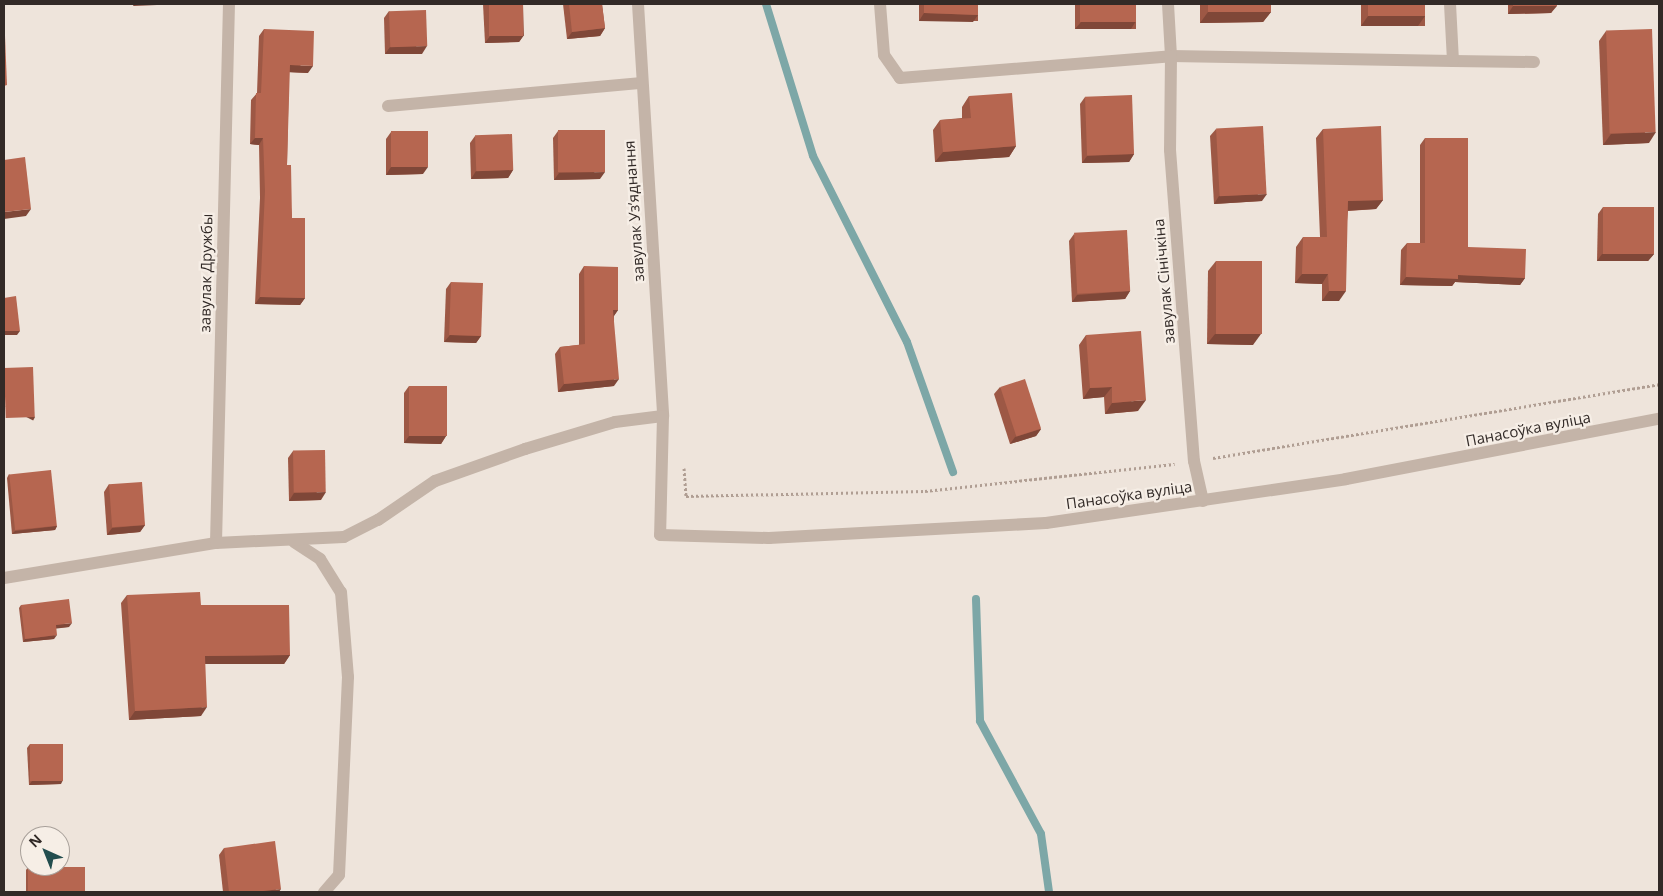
<!DOCTYPE html>
<meta charset="utf-8">
<style>
body{margin:0}
#map{position:relative;width:1663px;height:896px;overflow:hidden;background:#eee4db;font-family:"Open Sans",sans-serif}
div>[style]{position:absolute}
.stream>*{height:8px;margin:-4px;padding:0 4px;transform-origin:4px;border-radius:4px;background:#7da7a7}
.path>*{height:3px;margin-top:-1.5px;transform-origin:0;background:repeating-linear-gradient(90deg,#b09e93 0 2.5px,transparent 0 5px)}
.service>*{height:12px;margin:-6px;padding:0 6px;transform-origin:6px;border-radius:6px;background:#c4b4a8}
.minor>*{height:12px;margin:-6px;padding:0 6px;transform-origin:6px;border-radius:6px;background:#c4b4a8}
.wall>*{inset:0;background:#9d5845;transform-origin:0 0}
.shaded-wall>*{inset:0;background:#7f4738;transform-origin:0 0}
.building>*{inset:0;background:#b66650;transform-origin:0 0}
span{translate:-50% -50%;white-space:nowrap;text-align:center;line-height:1.15;-webkit-text-stroke:4.5px #f6eee6;paint-order:stroke}
.street-label{font-size:15px;color:#322a27}
.frame{position:absolute;inset:0;border:5px solid #322a27;pointer-events:none}
.north{position:absolute;left:20px;top:826px;width:50px;height:50px;box-sizing:border-box;background:#f6eee6;border:1px solid #a8a09a;border-radius:50%;rotate:316deg;font-size:14px;font-weight:700;line-height:20px;text-align:center;color:#322a27}
.north::after{content:'';display:block;margin:auto;width:18px;height:22px;background:#224d4e;clip-path:polygon(50% 0,100% 100%,50% 72%,0 100%)}
</style>
<div id="map">
<div class="stream">
<div style="left:766px;top:4px;width:159px;rotate:72.8deg"></div>
<div style="left:813px;top:156px;width:208px;rotate:63.2deg"></div>
<div style="left:907px;top:342px;width:138px;rotate:70.5deg"></div>
<div style="left:976px;top:599px;width:122px;rotate:88.1deg"></div>
<div style="left:980px;top:721px;width:128px;rotate:61.6deg"></div>
<div style="left:1041px;top:834px;width:59px;rotate:82.1deg"></div>
</div>
<div class="path">
<div style="left:1213px;top:458px;width:452px;rotate:-9.4deg"></div>
<div style="left:684px;top:468px;width:28px;rotate:86deg"></div>
<div style="left:686px;top:496px;width:239px;rotate:-1.2deg"></div>
<div style="left:925px;top:491px;width:251px;rotate:-6.2deg"></div>
</div>
<div class="service">
<div style="left:1453px;top:61px;width:81px;rotate:0.7deg"></div>
<div style="left:388px;top:106px;width:255px;rotate:-5.2deg"></div>
<div style="left:294px;top:542px;width:31px;rotate:33deg"></div>
<div style="left:320px;top:559px;width:39px;rotate:58deg"></div>
<div style="left:341px;top:592px;width:85px;rotate:85.3deg"></div>
<div style="left:348px;top:677px;width:198px;rotate:92.6deg"></div>
<div style="left:339px;top:875px;width:23px;rotate:131deg"></div>
</div>
<div class="minor">
<div style="left:638px;top:4px;width:413px;rotate:86.5deg"></div>
<div style="left:880px;top:4px;width:51px;rotate:85.5deg"></div>
<div style="left:884px;top:55px;width:28px;rotate:55deg"></div>
<div style="left:900px;top:78px;width:272px;rotate:-4.6deg"></div>
<div style="left:1171px;top:56px;width:282px;rotate:1deg"></div>
<div style="left:1453px;top:61px;width:57px;rotate:-93deg"></div>
<div style="left:1168px;top:4px;width:52px;rotate:86.7deg"></div>
<div style="left:1171px;top:56px;width:94px;rotate:90.6deg"></div>
<div style="left:1170px;top:150px;width:312px;rotate:85.6deg"></div>
<div style="left:1194px;top:461px;width:41px;rotate:77.3deg"></div>
<div style="left:216px;top:543px;width:539px;rotate:-88.62deg"></div>
<div style="left:4px;top:578px;width:215px;rotate:-9.4deg"></div>
<div style="left:216px;top:543px;width:128px;rotate:-2.7deg"></div>
<div style="left:344px;top:537px;width:38px;rotate:-27deg"></div>
<div style="left:378px;top:520px;width:69px;rotate:-34.4deg"></div>
<div style="left:435px;top:481px;width:96px;rotate:-19.6deg"></div>
<div style="left:525px;top:449px;width:94px;rotate:-16.7deg"></div>
<div style="left:615px;top:422px;width:48px;rotate:-7.1deg"></div>
<div style="left:663px;top:416px;width:119px;rotate:91.4deg"></div>
<div style="left:660px;top:535px;width:109px;rotate:1.6deg"></div>
<div style="left:769px;top:538px;width:277px;rotate:-3.1deg"></div>
<div style="left:1046px;top:523px;width:303px;rotate:-8.3deg"></div>
<div style="left:1346px;top:479px;width:319px;rotate:-10.9deg"></div>
</div>
<div class="wall">
<div style="clip-path:polygon(483px 4px,523px 4px,524px 35px,519px 42px,485px 43px)"></div>
<div style="clip-path:polygon(563px 4px,602px 4px,605px 28px,600px 36px,567px 39px)"></div>
<div style="left:919px;top:4px;width:59px;height:17px"></div>
<div style="left:1075px;top:4px;width:61px;height:25px"></div>
<div style="clip-path:polygon(1200px 4px,1271px 4px,1271px 12px,1263px 22px,1200px 23px)"></div>
<div style="left:1361px;top:4px;width:64px;height:22px"></div>
<div style="clip-path:polygon(1508px 4px,1557px 4px,1551px 13px,1508px 14px)"></div>
<div style="clip-path:polygon(389px 11px,422px 54px,385px 54px,384px 18px)"></div>
<div style="clip-path:polygon(264px 29px,308px 73px,289px 72px,287px 165px,292px 218px,305px 298px,300px 305px,255px 304px,260px 198px,259px 145px,250px 144px,251px 100px,257px 93px,259px 36px)"></div>
<div style="clip-path:polygon(1606px 31px,1649px 143px,1603px 145px,1599px 41px)"></div>
<div style="clip-path:polygon(969px 96px,1016px 146px,1009px 157px,935px 162px,933px 130px,940px 120px,962px 118px,962px 107px)"></div>
<div style="clip-path:polygon(1085px 97px,1134px 154px,1129px 162px,1082px 163px,1080px 104px)"></div>
<div style="clip-path:polygon(1216px 129px,1262px 201px,1214px 204px,1210px 136px)"></div>
<div style="clip-path:polygon(1323px 129px,1383px 200px,1376px 209px,1348px 211px,1339px 301px,1322px 301px,1322px 284px,1295px 283px,1296px 247px,1303px 237px,1320px 237px,1316px 138px)"></div>
<div style="clip-path:polygon(558px 131px,600px 179px,554px 180px,553px 138px)"></div>
<div style="clip-path:polygon(391px 132px,423px 174px,386px 175px,386px 139px)"></div>
<div style="clip-path:polygon(475px 136px,513px 170px,508px 178px,471px 179px,470px 143px)"></div>
<div style="clip-path:polygon(1425px 138px,1468px 247px,1525px 278px,1520px 285px,1455px 282px,1452px 286px,1400px 285px,1401px 250px,1407px 243px,1420px 243px,1420px 145px)"></div>
<div style="clip-path:polygon(1603px 207px,1654px 254px,1648px 261px,1597px 261px,1598px 214px)"></div>
<div style="clip-path:polygon(1074px 234px,1130px 291px,1125px 299px,1072px 302px,1069px 241px)"></div>
<div style="clip-path:polygon(1216px 261px,1253px 345px,1207px 344px,1208px 271px)"></div>
<div style="clip-path:polygon(584px 266px,618px 310px,614px 316px,614px 386px,558px 392px,555px 354px,560px 347px,579px 345px,579px 274px)"></div>
<div style="clip-path:polygon(451px 282px,481px 336px,476px 343px,444px 342px,446px 289px)"></div>
<div style="clip-path:polygon(1086px 335px,1138px 411px,1105px 414px,1104px 397px,1083px 399px,1079px 345px)"></div>
<div style="clip-path:polygon(409px 386px,446px 436px,441px 444px,404px 443px,404px 393px)"></div>
<div style="clip-path:polygon(1000px 387px,1041px 429px,1036px 436px,1010px 444px,994px 394px)"></div>
<div style="clip-path:polygon(293px 451px,321px 500px,289px 501px,288px 458px)"></div>
<div style="clip-path:polygon(9px 474px,57px 526px,55px 530px,12px 534px,7px 478px)"></div>
<div style="clip-path:polygon(109px 484px,145px 525px,140px 532px,107px 535px,104px 492px)"></div>
<div style="clip-path:polygon(127px 595px,201px 605px,290px 655px,284px 664px,205px 664px,201px 716px,129px 720px,121px 603px)"></div>
<div style="clip-path:polygon(21px 605px,69px 627px,56px 628px,54px 639px,23px 642px,19px 608px)"></div>
<div style="clip-path:polygon(30px 744px,61px 784px,29px 785px,27px 748px)"></div>
<div style="clip-path:polygon(224px 848px,279px 892px,223px 892px,219px 855px)"></div>
<div style="clip-path:polygon(28px 867px,85px 892px,26px 892px,26px 870px)"></div>
</div>
<div class="shaded-wall">
<div style="clip-path:polygon(134px 4px,181px 4px,133px 6px)"></div>
<div style="clip-path:polygon(1513px 6px,1557px 6px,1551px 13px,1508px 14px)"></div>
<div style="clip-path:polygon(1208px 12px,1271px 12px,1263px 22px,1200px 23px)"></div>
<div style="clip-path:polygon(924px 13px,978px 15px,973px 22px,919px 21px)"></div>
<div style="clip-path:polygon(1368px 16px,1425px 16px,1418px 26px,1361px 26px)"></div>
<div style="clip-path:polygon(1136px 21px,1131px 29px,1075px 29px,1081px 22px)"></div>
<div style="clip-path:polygon(605px 28px,600px 36px,567px 39px,572px 32px)"></div>
<div style="clip-path:polygon(524px 35px,519px 42px,485px 43px,490px 36px)"></div>
<div style="clip-path:polygon(427px 46px,422px 54px,385px 54px,390px 47px)"></div>
<div style="clip-path:polygon(290px 65px,313px 66px,308px 73px,285px 72px)"></div>
<div style="clip-path:polygon(1656px 132px,1649px 143px,1603px 145px,1611px 134px)"></div>
<div style="clip-path:polygon(255px 138px,263px 138px,259px 145px,250px 144px)"></div>
<div style="clip-path:polygon(1016px 146px,1009px 157px,935px 162px,943px 152px)"></div>
<div style="clip-path:polygon(1134px 154px,1129px 162px,1082px 163px,1087px 156px)"></div>
<div style="clip-path:polygon(391px 167px,428px 167px,423px 174px,386px 175px)"></div>
<div style="clip-path:polygon(513px 170px,508px 178px,471px 179px,476px 171px)"></div>
<div style="clip-path:polygon(605px 172px,600px 179px,554px 180px,559px 173px)"></div>
<div style="clip-path:polygon(1267px 194px,1262px 201px,1214px 204px,1219px 196px)"></div>
<div style="clip-path:polygon(1383px 200px,1376px 209px,1341px 211px,1348px 201px)"></div>
<div style="clip-path:polygon(31px 209px,26px 216px,4px 219px,4px 212px)"></div>
<div style="clip-path:polygon(1602px 254px,1654px 254px,1648px 261px,1597px 261px)"></div>
<div style="clip-path:polygon(1302px 274px,1328px 274px,1322px 284px,1295px 283px)"></div>
<div style="clip-path:polygon(1458px 275px,1525px 278px,1520px 285px,1455px 282px,1452px 286px,1400px 285px,1406px 277px)"></div>
<div style="clip-path:polygon(1130px 291px,1125px 299px,1072px 302px,1077px 295px)"></div>
<div style="clip-path:polygon(1329px 291px,1346px 291px,1339px 301px,1322px 301px)"></div>
<div style="clip-path:polygon(260px 297px,305px 298px,300px 305px,255px 304px)"></div>
<div style="clip-path:polygon(613px 310px,618px 310px,613px 317px)"></div>
<div style="clip-path:polygon(4px 331px,20px 331px,17px 335px,4px 335px)"></div>
<div style="clip-path:polygon(1215px 334px,1261px 334px,1253px 345px,1207px 344px)"></div>
<div style="clip-path:polygon(450px 335px,481px 336px,476px 343px,444px 342px)"></div>
<div style="clip-path:polygon(619px 379px,614px 386px,558px 392px,564px 384px)"></div>
<div style="clip-path:polygon(1112px 387px,1104px 397px,1083px 399px,1090px 388px)"></div>
<div style="clip-path:polygon(1146px 400px,1138px 411px,1105px 414px,1112px 403px)"></div>
<div style="left:35px;top:417px;width:4px;height:31px;rotate:117deg"></div>
<div style="clip-path:polygon(1041px 429px,1036px 436px,1010px 444px,1015px 437px)"></div>
<div style="clip-path:polygon(409px 436px,446px 436px,441px 444px,404px 443px)"></div>
<div style="clip-path:polygon(326px 492px,321px 500px,289px 501px,294px 493px)"></div>
<div style="clip-path:polygon(145px 525px,140px 532px,107px 535px,112px 528px)"></div>
<div style="clip-path:polygon(57px 526px,55px 530px,12px 534px,15px 531px)"></div>
<div style="clip-path:polygon(72px 623px,69px 627px,53px 629px,56px 625px)"></div>
<div style="clip-path:polygon(57px 635px,54px 639px,23px 642px,25px 639px)"></div>
<div style="clip-path:polygon(290px 655px,284px 664px,199px 664px,205px 656px)"></div>
<div style="clip-path:polygon(207px 707px,201px 716px,129px 720px,135px 711px)"></div>
<div style="clip-path:polygon(63px 780px,61px 784px,29px 785px,32px 781px)"></div>
<div style="clip-path:polygon(281px 889px,279px 892px,254px 892px)"></div>
</div>
<div class="building">
<div style="left:489px;top:4px;width:34px;height:32px"></div>
<div style="clip-path:polygon(569px 4px,602px 4px,605px 28px,572px 32px)"></div>
<div style="clip-path:polygon(924px 4px,978px 4px,978px 15px,924px 13px)"></div>
<div style="left:1080px;top:4px;width:56px;height:18px"></div>
<div style="left:1208px;top:4px;width:63px;height:8px"></div>
<div style="left:1368px;top:4px;width:57px;height:12px"></div>
<div style="left:1513px;top:4px;width:44px;height:2px"></div>
<div style="left:426px;top:10px;width:36px;height:37px;rotate:88deg"></div>
<div style="clip-path:polygon(264px 29px,314px 31px,313px 66px,290px 65px,287px 165px,291px 165px,292px 218px,305px 218px,305px 298px,260px 297px,265px 191px,263px 138px,255px 138px,256px 93px,261px 93px)"></div>
<div style="left:1652px;top:29px;width:103px;height:46px;rotate:88deg"></div>
<div style="clip-path:polygon(4px 36px,5px 36px,7px 85px,4px 86px)"></div>
<div style="clip-path:polygon(1012px 93px,1016px 146px,943px 152px,940px 120px,971px 118px,969px 96px)"></div>
<div style="left:1132px;top:95px;width:59px;height:47px;rotate:88deg"></div>
<div style="left:1263px;top:126px;width:68px;height:47px;rotate:87deg"></div>
<div style="clip-path:polygon(1381px 126px,1383px 200px,1348px 201px,1346px 291px,1329px 291px,1328px 274px,1302px 274px,1303px 237px,1327px 237px,1323px 129px)"></div>
<div style="left:605px;top:130px;width:42px;height:47px;rotate:90deg"></div>
<div style="left:428px;top:131px;width:36px;height:37px;rotate:90deg"></div>
<div style="left:512px;top:134px;width:36px;height:37px;rotate:88deg"></div>
<div style="clip-path:polygon(1425px 138px,1468px 138px,1468px 247px,1526px 249px,1525px 278px,1458px 275px,1458px 279px,1406px 277px,1407px 243px,1425px 243px)"></div>
<div style="clip-path:polygon(25px 157px,31px 209px,4px 212px,4px 160px)"></div>
<div style="left:1603px;top:207px;width:51px;height:47px"></div>
<div style="left:1127px;top:230px;width:61px;height:53px;rotate:87deg"></div>
<div style="left:1216px;top:261px;width:46px;height:73px"></div>
<div style="clip-path:polygon(584px 266px,618px 267px,618px 310px,613px 310px,619px 379px,564px 384px,560px 347px,585px 344px)"></div>
<div style="left:451px;top:282px;width:32px;height:53px;rotate:2deg"></div>
<div style="clip-path:polygon(16px 296px,20px 331px,4px 331px,4px 298px)"></div>
<div style="clip-path:polygon(1141px 331px,1146px 400px,1112px 403px,1112px 387px,1090px 388px,1086px 335px)"></div>
<div style="left:33px;top:367px;width:50px;height:29px;rotate:88deg"></div>
<div style="left:1025px;top:379px;width:52px;height:26px;rotate:72deg"></div>
<div style="left:409px;top:386px;width:38px;height:50px"></div>
<div style="left:325px;top:450px;width:42px;height:32px;rotate:89deg"></div>
<div style="left:51px;top:470px;width:56px;height:42px;rotate:84deg"></div>
<div style="left:142px;top:482px;width:43px;height:33px;rotate:86deg"></div>
<div style="clip-path:polygon(200px 592px,201px 605px,289px 605px,290px 655px,205px 656px,207px 707px,135px 711px,127px 595px)"></div>
<div style="clip-path:polygon(69px 599px,72px 623px,56px 625px,57px 635px,25px 639px,21px 605px)"></div>
<div style="left:30px;top:744px;width:33px;height:37px"></div>
<div style="clip-path:polygon(275px 841px,281px 889px,254px 892px,229px 892px,224px 848px)"></div>
<div style="left:28px;top:867px;width:57px;height:25px"></div>
</div>
<div class="street-label">
<span style="left:634px;top:211px;rotate:-94deg">завулак Узʼяднання</span>
<span style="left:206px;top:273px;rotate:-89deg">завулак Дружбы</span>
<span style="left:1164px;top:281px;rotate:-95deg">завулак Сінічкіна</span>
<span style="left:1528px;top:429px;rotate:-11deg">Панасоўка вуліца</span>
<span style="left:1129px;top:495px;rotate:-8deg">Панасоўка вуліца</span>
</div>
<div class="frame"></div>
<div class="north">N</div>
</div>
